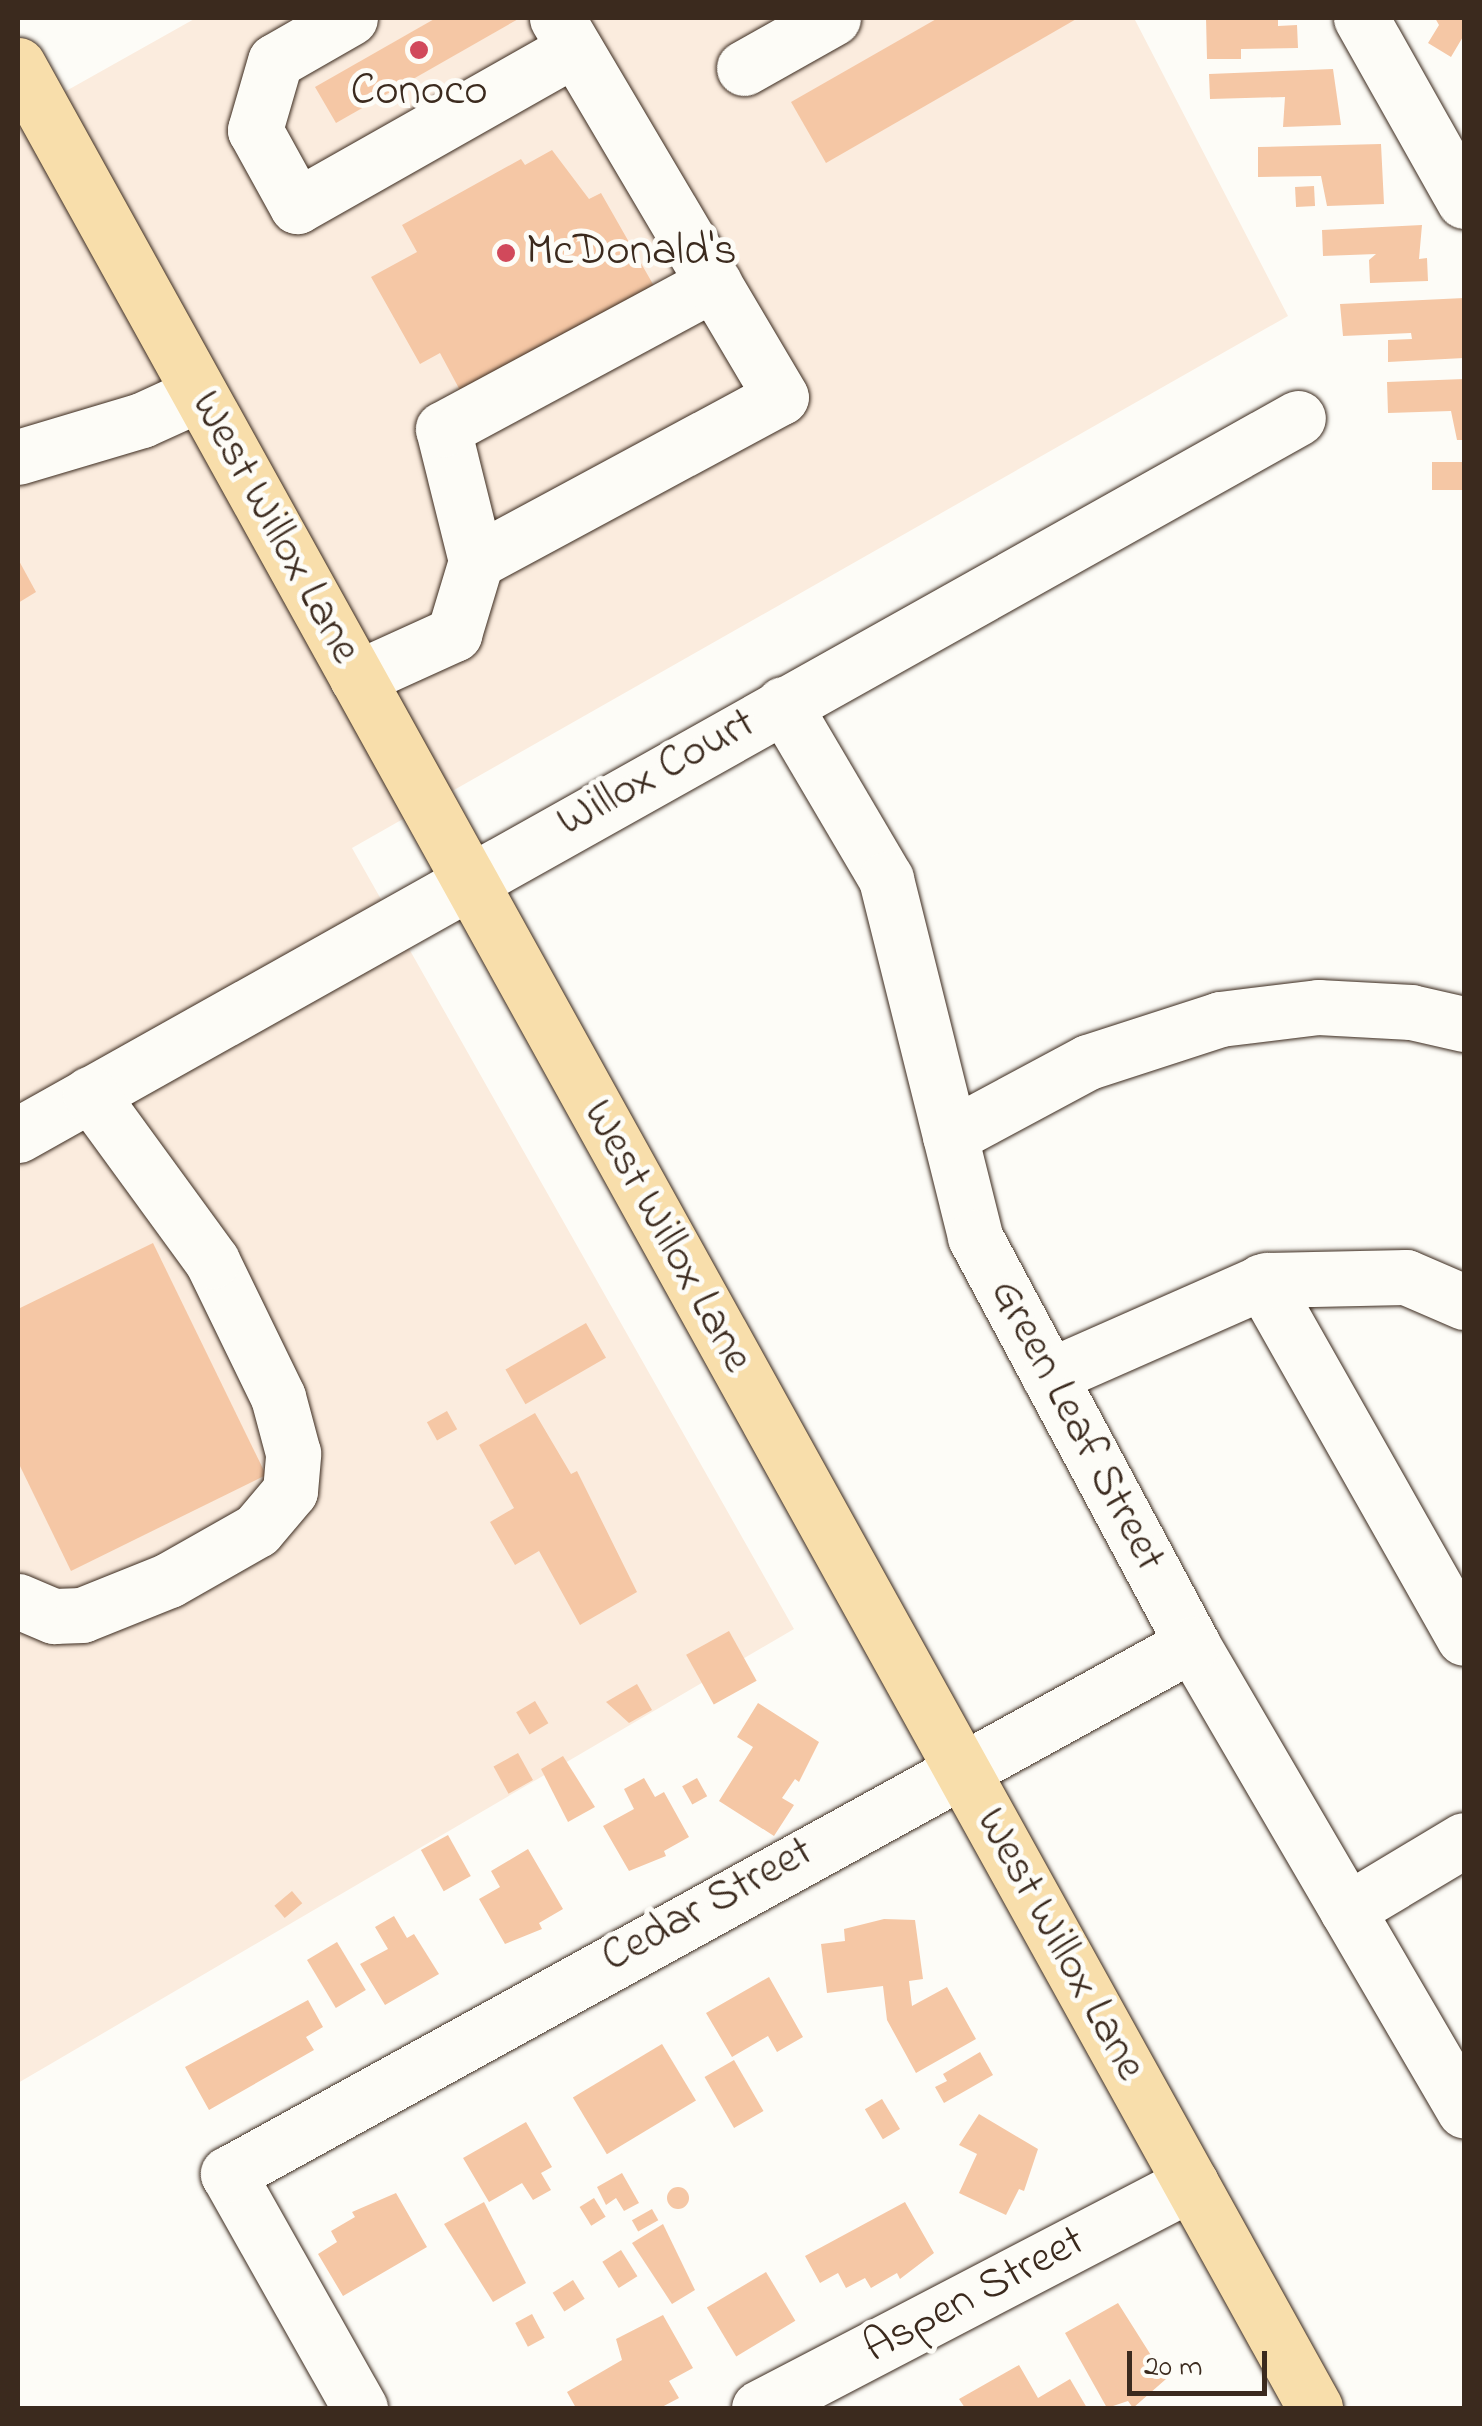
<!DOCTYPE html>
<style>
body{margin:0}
#map{position:relative;width:1482px;height:2426px;overflow:hidden;background:#fdfcf7;font-family:"Indie Flower",sans-serif}
div>[style]{position:absolute}
.built>*{inset:0;background:#fbecde}
.building>*{inset:0;background:#f5c7a5;transform-origin:0 0}
.round{border-radius:50%}
.roads{filter:drop-shadow(0 0 2px #3b2a1e) drop-shadow(0 0 2px #3b2a1e)}
.minor>*{height:55px;margin:-27.5px;padding:0 27.5px;transform-origin:27.5px;border-radius:27.5px;background:#fdfcf7}
.major>*{height:55px;margin:-27.5px;padding:0 27.5px;transform-origin:27.5px;border-radius:27.5px;background:#f8deab}
.dots>*{width:28px;height:28px;translate:-50% -50%;box-sizing:border-box;border:5px solid #fdfcf7;border-radius:50%}
span{translate:-50% -50%;white-space:nowrap;text-align:center;line-height:1.15;-webkit-text-stroke:10px #fdfcf7;paint-order:stroke}
.poi-label{font-size:45px;color:#3b2a1e}
.left{translate:0 -50%;text-align:left}
.street-label{font-size:45px;color:#3b2a1e}
.frame{position:absolute;inset:0;border:20px solid #3b2a1e;pointer-events:none}
.scale{position:absolute;left:1127px;top:2351px;width:140px;height:45px;box-sizing:border-box;border:5px solid #3b2a1e;border-top:0;padding-left:12px;font-size:30px;line-height:35px;white-space:nowrap;color:#3b2a1e;-webkit-text-stroke:8px #fdfcf7;paint-order:stroke}
</style>
<div id="map">
<div class="built">
<div style="clip-path:polygon(196px 18px,1134px 18px,1288px 316px,352px 848px,794px 1629px,18px 2083px,18px 118px)"></div>
</div>
<div class="building">
<div style="clip-path:polygon(436px 18px,520px 18px,336px 123px,315px 87px)"></div>
<div style="clip-path:polygon(938px 18px,1078px 18px,826px 163px,791px 102px)"></div>
<div style="clip-path:polygon(1206px 18px,1278px 18px,1278px 26px,1297px 25px,1298px 48px,1241px 49px,1241px 59px,1207px 59px)"></div>
<div style="clip-path:polygon(1435px 18px,1464px 18px,1464px 35px,1451px 57px,1428px 43px,1439px 25px)"></div>
<div style="clip-path:polygon(1333px 69px,1341px 125px,1283px 127px,1285px 97px,1210px 99px,1209px 74px)"></div>
<div style="clip-path:polygon(1381px 144px,1384px 204px,1327px 206px,1321px 176px,1258px 177px,1258px 147px)"></div>
<div style="clip-path:polygon(552px 150px,589px 199px,601px 193px,654px 286px,462px 394px,440px 353px,420px 364px,371px 277px,417px 252px,402px 225px,521px 159px,525px 165px)"></div>
<div style="left:1314px;top:186px;width:20px;height:19px;rotate:87deg"></div>
<div style="clip-path:polygon(1422px 225px,1419px 259px,1427px 258px,1428px 281px,1370px 283px,1369px 260px,1376px 254px,1323px 256px,1322px 230px)"></div>
<div style="clip-path:polygon(1464px 298px,1464px 358px,1388px 362px,1388px 340px,1412px 339px,1411px 333px,1343px 336px,1340px 304px)"></div>
<div style="clip-path:polygon(1464px 379px,1464px 440px,1457px 440px,1451px 411px,1388px 413px,1387px 382px)"></div>
<div style="left:1464px;top:462px;width:28px;height:32px;rotate:90deg"></div>
<div style="clip-path:polygon(18px 559px,36px 592px,18px 603px)"></div>
<div style="clip-path:polygon(153px 1243px,266px 1475px,71px 1571px,18px 1462px,18px 1309px)"></div>
<div style="left:586px;top:1323px;width:40px;height:93px;rotate:60deg"></div>
<div style="left:447px;top:1411px;width:21px;height:23px;rotate:61deg"></div>
<div style="clip-path:polygon(535px 1413px,571px 1474px,577px 1471px,637px 1592px,580px 1625px,539px 1551px,515px 1565px,490px 1522px,514px 1508px,479px 1445px)"></div>
<div style="left:729px;top:1631px;width:57px;height:49px;rotate:61deg"></div>
<div style="clip-path:polygon(637px 1684px,652px 1710px,629px 1723px,606px 1702px)"></div>
<div style="left:535px;top:1701px;width:26px;height:22px;rotate:59deg"></div>
<div style="clip-path:polygon(758px 1703px,819px 1742px,799px 1782px,795px 1779px,782px 1798px,794px 1805px,774px 1836px,719px 1801px,753px 1747px,737px 1737px)"></div>
<div style="left:518px;top:1753px;width:31px;height:28px;rotate:61deg"></div>
<div style="clip-path:polygon(563px 1756px,595px 1807px,568px 1822px,541px 1769px)"></div>
<div style="clip-path:polygon(644px 1778px,655px 1797px,664px 1792px,689px 1837px,664px 1851px,666px 1856px,629px 1871px,603px 1826px,634px 1809px,624px 1789px)"></div>
<div style="left:697px;top:1778px;width:21px;height:17px;rotate:61deg"></div>
<div style="left:448px;top:1835px;width:47px;height:31px;rotate:61deg"></div>
<div style="clip-path:polygon(528px 1849px,563px 1909px,539px 1923px,542px 1929px,505px 1944px,479px 1899px,500px 1887px,491px 1871px)"></div>
<div style="left:292px;top:1891px;width:16px;height:23px;rotate:50deg"></div>
<div style="clip-path:polygon(394px 1916px,407px 1938px,414px 1934px,439px 1974px,385px 2005px,360px 1964px,388px 1949px,375px 1927px)"></div>
<div style="clip-path:polygon(884px 1919px,915px 1920px,923px 1979px,909px 1981px,912px 2006px,947px 1987px,976px 2039px,916px 2073px,887px 2020px,883px 1986px,827px 1993px,821px 1944px,845px 1941px,844px 1929px)"></div>
<div style="left:337px;top:1942px;width:56px;height:35px;rotate:59deg"></div>
<div style="clip-path:polygon(769px 1977px,803px 2037px,777px 2052px,768px 2036px,732px 2057px,706px 2013px)"></div>
<div style="clip-path:polygon(308px 2000px,323px 2027px,306px 2037px,314px 2050px,209px 2110px,185px 2067px)"></div>
<div style="left:662px;top:2044px;width:66px;height:104px;rotate:59deg"></div>
<div style="clip-path:polygon(980px 2052px,993px 2075px,944px 2103px,935px 2087px,947px 2081px,943px 2074px)"></div>
<div style="left:734px;top:2060px;width:59px;height:34px;rotate:60deg"></div>
<div style="left:882px;top:2099px;width:35px;height:20px;rotate:59deg"></div>
<div style="clip-path:polygon(979px 2114px,1038px 2149px,1024px 2191px,1019px 2189px,1006px 2215px,959px 2193px,977px 2154px,959px 2145px)"></div>
<div style="clip-path:polygon(526px 2122px,552px 2167px,541px 2173px,551px 2190px,533px 2200px,522px 2183px,489px 2202px,463px 2158px)"></div>
<div style="clip-path:polygon(622px 2173px,639px 2203px,624px 2211px,616px 2198px,606px 2205px,597px 2187px)"></div>
<div class="round" style="left:667px;top:2187px;width:22px;height:22px"></div>
<div style="clip-path:polygon(396px 2193px,427px 2247px,343px 2296px,318px 2254px,337px 2242px,331px 2231px,355px 2217px,352px 2212px)"></div>
<div style="left:594px;top:2198px;width:22px;height:17px;rotate:58deg"></div>
<div style="clip-path:polygon(484px 2202px,526px 2283px,493px 2302px,444px 2224px)"></div>
<div style="clip-path:polygon(905px 2202px,934px 2253px,900px 2279px,897px 2273px,871px 2288px,865px 2278px,846px 2288px,838px 2273px,820px 2283px,805px 2256px)"></div>
<div style="left:652px;top:2209px;width:13px;height:23px;rotate:61deg"></div>
<div style="clip-path:polygon(663px 2224px,695px 2290px,672px 2304px,632px 2243px)"></div>
<div style="left:621px;top:2250px;width:31px;height:22px;rotate:58deg"></div>
<div style="left:766px;top:2272px;width:57px;height:69px;rotate:59deg"></div>
<div style="left:573px;top:2280px;width:22px;height:24px;rotate:58deg"></div>
<div style="clip-path:polygon(1118px 2303px,1166px 2379px,1133px 2408px,1128px 2401px,1107px 2408px,1065px 2333px)"></div>
<div style="left:532px;top:2314px;width:27px;height:19px;rotate:62deg"></div>
<div style="clip-path:polygon(663px 2315px,693px 2368px,669px 2381px,679px 2398px,660px 2408px,576px 2408px,567px 2392px,622px 2360px,616px 2339px)"></div>
<div style="clip-path:polygon(1019px 2365px,1038px 2398px,1070px 2379px,1087px 2408px,965px 2408px,959px 2399px)"></div>
</div>
<div class="roads">
<div class="minor">
<div style="left:350px;top:18px;width:86px;rotate:150.2deg"></div>
<div style="left:275px;top:61px;width:72px;rotate:106.2deg"></div>
<div style="left:255px;top:130px;width:87px;rotate:61.1deg"></div>
<div style="left:297px;top:206px;width:319px;rotate:-29.5deg"></div>
<div style="left:1361px;top:18px;width:210px;rotate:60.6deg"></div>
<div style="left:744px;top:68px;width:102px;rotate:-29.3deg"></div>
<div style="left:18px;top:457px;width:129px;rotate:-16.6deg"></div>
<div style="left:142px;top:420px;width:63px;rotate:-24.5deg"></div>
<div style="left:476px;top:561px;width:136px;rotate:-104deg"></div>
<div style="left:443px;top:429px;width:308px;rotate:-28.3deg"></div>
<div style="left:357px;top:678px;width:107px;rotate:-24.4deg"></div>
<div style="left:454px;top:634px;width:76px;rotate:-73.2deg"></div>
<div style="left:476px;top:561px;width:346px;rotate:-28.3deg"></div>
<div style="left:781px;top:397px;width:440px;rotate:-120.6deg"></div>
<div style="left:783px;top:704px;width:203px;rotate:59.5deg"></div>
<div style="left:886px;top:879px;width:369px;rotate:76deg"></div>
<div style="left:975px;top:1237px;width:461px;rotate:61.9deg"></div>
<div style="left:1192px;top:1644px;width:540px;rotate:59.73deg"></div>
<div style="left:18px;top:1135px;width:1467px;rotate:-29.26deg"></div>
<div style="left:950px;top:1136px;width:157px;rotate:-28.2deg"></div>
<div style="left:1088px;top:1062px;width:139px;rotate:-18deg"></div>
<div style="left:1220px;top:1019px;width:99px;rotate:-7deg"></div>
<div style="left:1318px;top:1007px;width:93px;rotate:3.1deg"></div>
<div style="left:1411px;top:1012px;width:54px;rotate:12.8deg"></div>
<div style="left:1262px;top:1281px;width:410px;rotate:60.5deg"></div>
<div style="left:1049px;top:1376px;width:238px;rotate:-23.8deg"></div>
<div style="left:1267px;top:1280px;width:139px;rotate:-1.2deg"></div>
<div style="left:1406px;top:1277px;width:63px;rotate:23.3deg"></div>
<div style="left:18px;top:1601px;width:39px;rotate:23deg"></div>
<div style="left:54px;top:1616px;width:28px;rotate:-2deg"></div>
<div style="left:82px;top:1615px;width:94px;rotate:-21.9deg"></div>
<div style="left:169px;top:1580px;width:101px;rotate:-29.6deg"></div>
<div style="left:257px;top:1530px;width:51px;rotate:-49.8deg"></div>
<div style="left:290px;top:1491px;width:38px;rotate:-85deg"></div>
<div style="left:293px;top:1453px;width:58px;rotate:-105deg"></div>
<div style="left:278px;top:1397px;width:151px;rotate:-115.9deg"></div>
<div style="left:212px;top:1261px;width:207px;rotate:-126.1deg"></div>
<div style="left:1347px;top:1910px;width:136px;rotate:-30.9deg"></div>
<div style="left:360px;top:2408px;width:269px;rotate:-119.4deg"></div>
<div style="left:228px;top:2174px;width:1100px;rotate:-28.8deg"></div>
<div style="left:759px;top:2408px;width:487px;rotate:-27.5deg"></div>
</div>
<div class="major">
<div style="left:18px;top:65px;width:2678px;rotate:61.03deg"></div>
</div>
</div>
<div class="dots">
<div style="left:419px;top:50px;background:#d1495b"></div>
<div style="left:506px;top:253px;background:#d1495b"></div>
</div>
<div class="poi-label">
<span style="left:419px;top:93px">Conoco</span>
<span class="left" style="left:526px;top:253px">McDonald's</span>
</div>
<div class="street-label">
<span style="left:274px;top:528px;rotate:61deg">West Willox Lane</span>
<span style="left:657px;top:774px;rotate:-29deg">Willox Court</span>
<span style="left:666px;top:1237px;rotate:61deg">West Willox Lane</span>
<span style="left:1076px;top:1426px;rotate:62deg">Green Leaf Street</span>
<span style="left:708px;top:1906px;rotate:-29deg">Cedar Street</span>
<span style="left:1059px;top:1945px;rotate:61deg">West Willox Lane</span>
<span style="left:975px;top:2296px;rotate:-28deg">Aspen Street</span>
</div>
<div class="frame"></div>
<div class="scale">20 m</div>
</div>
